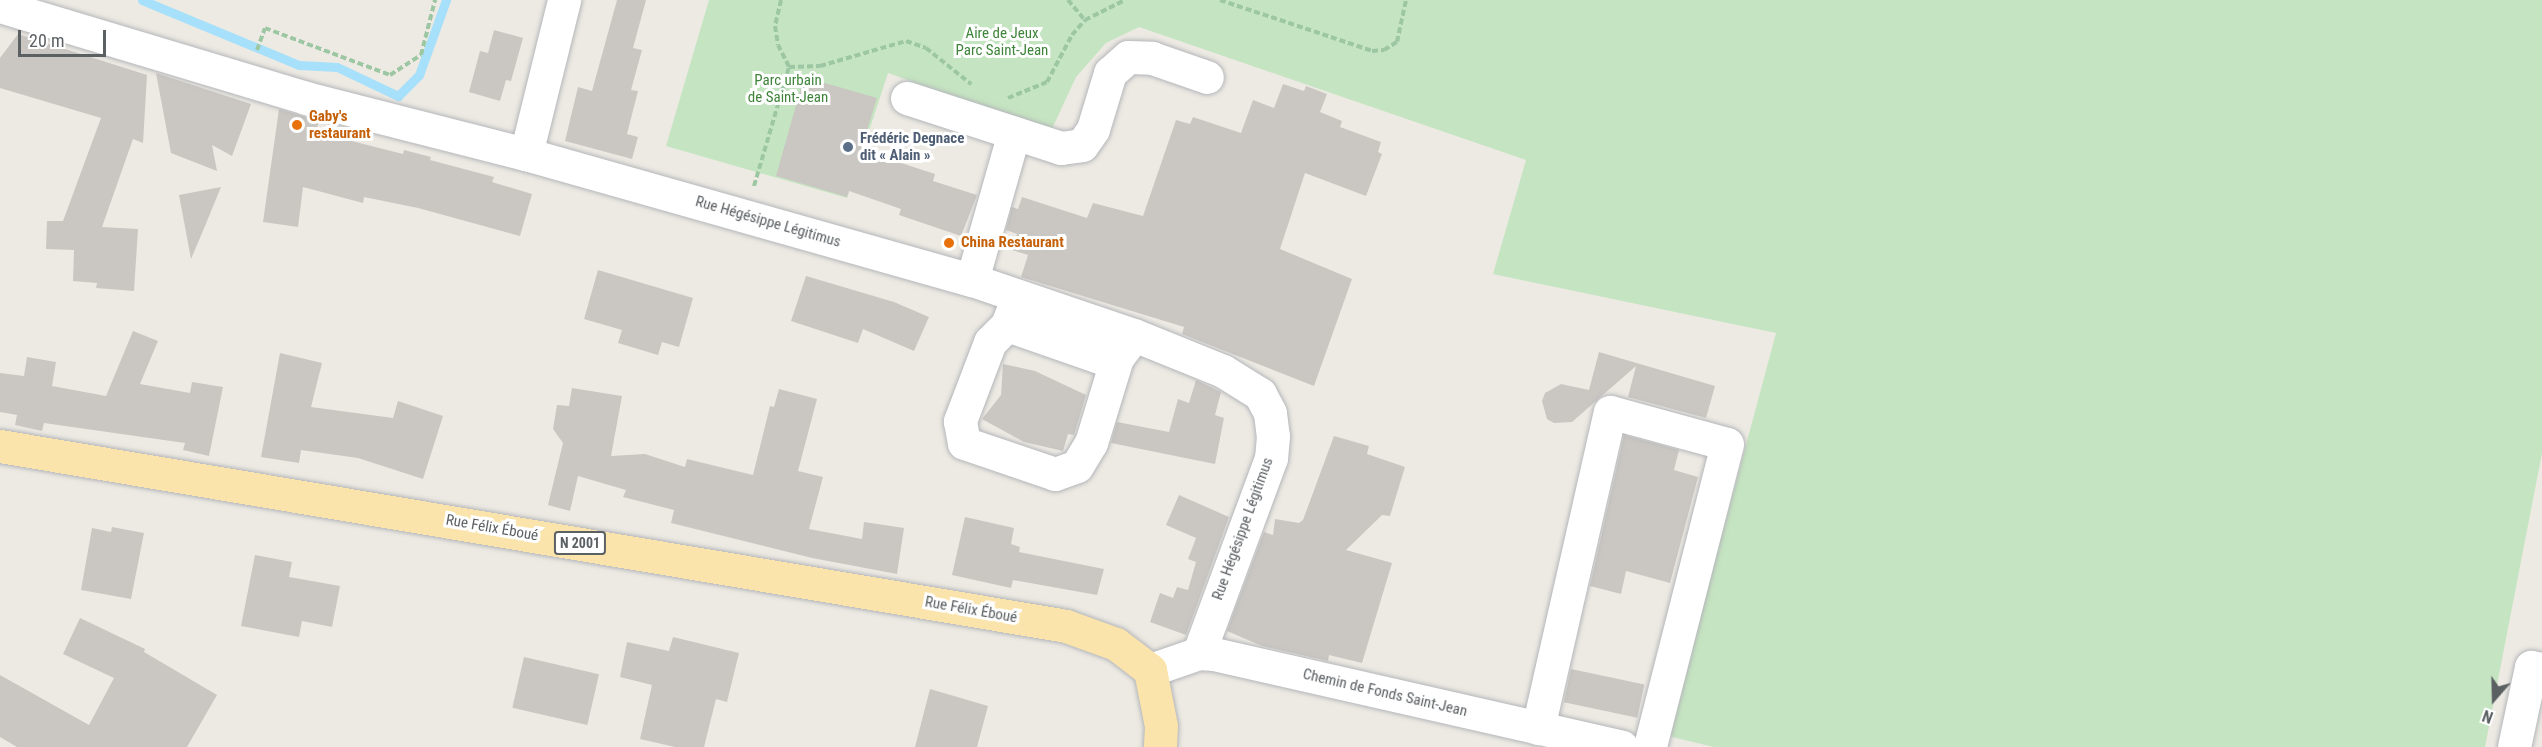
<!DOCTYPE html>
<meta charset="utf-8">
<style>
body{margin:0}
#map{position:relative;width:2542px;height:747px;overflow:hidden;background:#edeae3;font-family:"Roboto Condensed",sans-serif}
div>[style]{position:absolute}
.green>*{inset:0;background:#c5e4c1}
.stream>*{height:9px;margin:-4.5px;padding:0 4.5px;transform-origin:4.5px;border-radius:4.5px;background:#a6e0fa}
.building>*{inset:0;background:#cac7c2;transform-origin:0 0}
.path>*{height:4px;margin-top:-2px;transform-origin:0;background:repeating-linear-gradient(90deg,#9cc7a2 0 6px,transparent 0 9px)}
.roads{filter:drop-shadow(0 0 2px #b4b6ba) drop-shadow(0 0 2px #b4b6ba)}
.minor>*{height:33px;margin:-16.5px;padding:0 16.5px;transform-origin:16.5px;border-radius:16.5px;background:#fff}
.major>*{height:33px;margin:-16.5px;padding:0 16.5px;transform-origin:16.5px;border-radius:16.5px;background:#fbe4ab}
.dots>*{width:16px;height:16px;translate:-50% -50%;box-sizing:border-box;border:3px solid #fff;border-radius:50%}
span{translate:-50% -50%;white-space:nowrap;text-align:center;line-height:1.15;-webkit-text-stroke:6px #fff;paint-order:stroke}
.shield-label span{padding:2px 4px;background:#fff;border:2px solid;border-radius:4px;-webkit-text-stroke-width:0}
.shield-label{font-size:14px;color:#5b6063;font-weight:700}
.park-label{font-size:15px;color:#3f843a}
.food-label{font-size:15px;color:#c56008;font-weight:700}
.left{translate:0 -50%;text-align:left}
.service-label{font-size:15px;color:#4e5e75;font-weight:700}
.street-label{font-size:15px;color:#5b6063}
.north{position:absolute;left:2464px;top:669px;width:60px;height:60px;-webkit-text-stroke:4px #fff;paint-order:stroke;rotate:200deg;font-size:16px;font-weight:700;line-height:24px;text-align:center;color:#5b6063}
.north::after{content:'';display:block;margin:auto;width:21px;height:27px;background:#5b6063;clip-path:polygon(50% 0,100% 100%,50% 72%,0 100%)}
.scale{position:absolute;left:18px;top:30px;width:88px;height:27px;box-sizing:border-box;border:3px solid #5b6063;border-top:0;padding-left:8px;font-size:18px;line-height:21px;white-space:nowrap;color:#5b6063;-webkit-text-stroke:4px #fff;paint-order:stroke}
</style>
<div id="map">
<div class="green">
<div style="clip-path:polygon(709px 0,2542px 0,2542px 453px,2485px 747px,1714px 747px,1668px 736px,1776px 333px,1493px 274px,1526px 160px,1139px 27px,1106px 43px,1076px 77px,1051px 131px,888px 73px,847px 198px,666px 146px)"></div>
</div>
<div class="stream">
<div style="left:142px;top:0;width:170px;rotate:22.5deg"></div>
<div style="left:299px;top:65px;width:38px;rotate:3deg"></div>
<div style="left:337px;top:67px;width:68px;rotate:25.4deg"></div>
<div style="left:398px;top:96px;width:30px;rotate:-45deg"></div>
<div style="left:419px;top:75px;width:80px;rotate:-70.2deg"></div>
</div>
<div class="building">
<div style="clip-path:polygon(617px 0,646px 0,633px 48px,642px 50px,631px 90px,638px 91px,627px 134px,638px 137px,632px 159px,565px 141px,578px 87px,592px 91px)"></div>
<div style="clip-path:polygon(494px 30px,523px 38px,511px 81px,506px 80px,500px 101px,469px 92px,480px 51px,488px 53px)"></div>
<div style="clip-path:polygon(18px 34px,147px 75px,143px 143px,133px 139px,102px 227px,138px 229px,134px 291px,96px 288px,97px 283px,73px 281px,74px 250px,46px 249px,47px 221px,63px 221px,101px 118px,0 88px,0 58px)"></div>
<div style="clip-path:polygon(156px 73px,251px 104px,232px 156px,212px 145px,217px 171px,171px 153px)"></div>
<div style="clip-path:polygon(804px 77px,877px 98px,861px 150px,935px 174px,933px 181px,977px 195px,961px 236px,899px 215px,901px 209px,849px 191px,847px 197px,776px 176px)"></div>
<div style="clip-path:polygon(1283px 84px,1304px 91px,1306px 86px,1327px 94px,1320px 112px,1342px 121px,1340px 127px,1381px 142px,1378px 152px,1382px 154px,1366px 196px,1305px 173px,1280px 249px,1352px 279px,1314px 386px,1182px 334px,1184px 327px,1021px 277px,1028px 255px,1012px 250px,1017px 234px,1006px 230px,1012px 207px,1018px 209px,1022px 197px,1087px 218px,1093px 203px,1143px 216px,1176px 120px,1190px 124px,1193px 117px,1241px 133px,1253px 100px,1274px 108px)"></div>
<div style="clip-path:polygon(279px 109px,319px 121px,316px 132px,403px 154px,404px 150px,431px 157px,430px 160px,494px 177px,492px 182px,532px 194px,520px 236px,418px 208px,364px 197px,363px 203px,303px 187px,298px 227px,263px 222px)"></div>
<div style="clip-path:polygon(221px 187px,205px 226px,191px 259px,179px 195px)"></div>
<div style="clip-path:polygon(598px 270px,693px 298px,679px 347px,662px 342px,658px 355px,618px 343px,622px 330px,584px 319px)"></div>
<div style="clip-path:polygon(806px 276px,894px 302px,929px 317px,914px 351px,863px 329px,858px 343px,791px 321px)"></div>
<div style="clip-path:polygon(133px 331px,158px 341px,140px 384px,190px 393px,192px 382px,223px 387px,209px 456px,183px 450px,185px 443px,44px 423px,42px 431px,15px 425px,17px 415px,0 412px,0 373px,24px 376px,27px 357px,56px 362px,52px 386px,106px 396px)"></div>
<div style="clip-path:polygon(1599px 352px,1715px 386px,1706px 418px,1628px 397px,1636px 366px,1572px 422px,1554px 423px,1547px 419px,1542px 401px,1545px 393px,1561px 384px,1589px 390px)"></div>
<div style="clip-path:polygon(280px 353px,322px 363px,311px 407px,393px 418px,398px 401px,443px 416px,423px 479px,358px 458px,301px 450px,299px 463px,261px 457px)"></div>
<div style="clip-path:polygon(1003px 364px,1035px 371px,1086px 395px,1074px 435px,1068px 434px,1063px 451px,1024px 442px,982px 419px,1001px 395px)"></div>
<div style="clip-path:polygon(1196px 380px,1221px 392px,1215px 415px,1224px 418px,1215px 464px,1111px 443px,1117px 422px,1169px 432px,1178px 399px,1189px 403px)"></div>
<div style="clip-path:polygon(572px 388px,622px 396px,611px 456px,645px 454px,685px 467px,687px 459px,753px 475px,770px 406px,774px 407px,779px 389px,817px 399px,798px 471px,823px 477px,809px 529px,862px 539px,864px 522px,904px 528px,897px 574px,812px 558px,671px 523px,674px 510px,623px 497px,626px 490px,578px 476px,570px 511px,548px 505px,563px 443px,553px 429px,557px 405px,569px 406px)"></div>
<div style="clip-path:polygon(1624px 435px,1679px 450px,1674px 470px,1698px 477px,1670px 583px,1626px 571px,1621px 594px,1590px 586px)"></div>
<div style="clip-path:polygon(1334px 436px,1369px 446px,1367px 454px,1405px 467px,1390px 516px,1382px 515px,1346px 550px,1392px 563px,1362px 663px,1329px 655px,1328px 661px,1262px 646px,1227px 631px,1264px 532px,1273px 535px,1275px 519px,1299px 523px,1303px 520px)"></div>
<div style="clip-path:polygon(1179px 495px,1229px 517px,1186px 635px,1150px 622px,1160px 593px,1173px 598px,1177px 587px,1188px 590px,1196px 562px,1188px 559px,1196px 538px,1166px 525px)"></div>
<div style="clip-path:polygon(965px 517px,1014px 528px,1011px 544px,1020px 547px,1019px 552px,1104px 569px,1097px 595px,1013px 580px,1011px 588px,952px 575px)"></div>
<div style="clip-path:polygon(112px 527px,144px 533px,131px 599px,81px 590px,92px 528px,111px 532px)"></div>
<div style="clip-path:polygon(255px 555px,292px 562px,289px 577px,340px 586px,332px 627px,302px 621px,299px 637px,241px 626px)"></div>
<div style="clip-path:polygon(80px 618px,145px 649px,144px 652px,217px 695px,187px 747px,17px 747px,0 737px,0 675px,89px 725px,114px 678px,63px 654px)"></div>
<div style="clip-path:polygon(673px 637px,739px 653px,727px 702px,716px 699px,704px 747px,675px 747px,640px 739px,652px 685px,620px 677px,627px 642px,669px 651px)"></div>
<div style="left:524px;top:657px;width:77px;height:52px;rotate:13deg"></div>
<div style="left:1571px;top:669px;width:75px;height:34px;rotate:12deg"></div>
<div style="clip-path:polygon(930px 689px,988px 706px,977px 747px,915px 747px)"></div>
</div>
<div class="path">
<div style="left:781px;top:0;width:27px;rotate:103deg"></div>
<div style="left:775px;top:26px;width:19px;rotate:81deg"></div>
<div style="left:778px;top:45px;width:25px;rotate:63deg"></div>
<div style="left:789px;top:67px;width:31px;rotate:-2deg"></div>
<div style="left:820px;top:66px;width:90px;rotate:-16.2deg"></div>
<div style="left:906px;top:41px;width:21px;rotate:19deg"></div>
<div style="left:926px;top:48px;width:58px;rotate:38.7deg"></div>
<div style="left:1068px;top:0;width:26px;rotate:50deg"></div>
<div style="left:1220px;top:0;width:160px;rotate:18.5deg"></div>
<div style="left:1372px;top:51px;width:12px;rotate:-5deg"></div>
<div style="left:1384px;top:50px;width:15px;rotate:-32deg"></div>
<div style="left:1397px;top:42px;width:43px;rotate:-77.9deg"></div>
<div style="left:257px;top:50px;width:23px;rotate:-70deg"></div>
<div style="left:265px;top:28px;width:134px;rotate:20.6deg"></div>
<div style="left:390px;top:75px;width:37px;rotate:-33deg"></div>
<div style="left:421px;top:55px;width:57px;rotate:-75.7deg"></div>
<div style="left:1008px;top:98px;width:42px;rotate:-22.3deg"></div>
<div style="left:1047px;top:82px;width:53px;rotate:-62deg"></div>
<div style="left:1072px;top:35px;width:20px;rotate:-49deg"></div>
<div style="left:1085px;top:20px;width:45px;rotate:-26.6deg"></div>
<div style="left:754px;top:186px;width:124px;rotate:-73.6deg"></div>
</div>
<div class="roads">
<div class="minor">
<div style="left:0;top:6px;width:320px;rotate:16.7deg"></div>
<div style="left:306px;top:98px;width:227px;rotate:14.3deg"></div>
<div style="left:526px;top:154px;width:463px;rotate:15.8deg"></div>
<div style="left:972px;top:280px;width:171px;rotate:18.8deg"></div>
<div style="left:1134px;top:335px;width:96px;rotate:22deg"></div>
<div style="left:1223px;top:371px;width:44px;rotate:31.9deg"></div>
<div style="left:1260px;top:394px;width:21px;rotate:62deg"></div>
<div style="left:1270px;top:413px;width:23px;rotate:83deg"></div>
<div style="left:1273px;top:436px;width:22px;rotate:95deg"></div>
<div style="left:1271px;top:458px;width:208px;rotate:110.3deg"></div>
<div style="left:907px;top:98px;width:162px;rotate:18deg"></div>
<div style="left:1061px;top:148px;width:21px;rotate:-8deg"></div>
<div style="left:1082px;top:145px;width:19px;rotate:-55deg"></div>
<div style="left:1093px;top:129px;width:59px;rotate:-73.1deg"></div>
<div style="left:1110px;top:73px;width:24px;rotate:-42deg"></div>
<div style="left:1128px;top:57px;width:24px;rotate:2deg"></div>
<div style="left:1152px;top:58px;width:58px;rotate:19.1deg"></div>
<div style="left:526px;top:154px;width:159px;rotate:-76.1deg"></div>
<div style="left:972px;top:280px;width:153px;rotate:-74.1deg"></div>
<div style="left:1015px;top:304px;width:22px;rotate:111deg"></div>
<div style="left:1007px;top:325px;width:101px;rotate:19.2deg"></div>
<div style="left:1102px;top:358px;width:15px"></div>
<div style="left:1117px;top:358px;width:20px;rotate:-53deg"></div>
<div style="left:1007px;top:325px;width:24px;rotate:135deg"></div>
<div style="left:990px;top:342px;width:85px;rotate:110.8deg"></div>
<div style="left:960px;top:421px;width:22px;rotate:80deg"></div>
<div style="left:964px;top:443px;width:96px;rotate:18.8deg"></div>
<div style="left:1055px;top:474px;width:23px;rotate:-20deg"></div>
<div style="left:1077px;top:466px;width:27px;rotate:-59deg"></div>
<div style="left:1091px;top:443px;width:89px;rotate:-73deg"></div>
<div style="left:1150px;top:670px;width:52px;rotate:-19.1deg"></div>
<div style="left:1199px;top:653px;width:15px;rotate:4deg"></div>
<div style="left:1214px;top:654px;width:418px;rotate:12.8deg"></div>
<div style="left:1538px;top:728px;width:324px;rotate:-77.2deg"></div>
<div style="left:1610px;top:412px;width:121px;rotate:15.3deg"></div>
<div style="left:1727px;top:444px;width:313px;rotate:104.3deg"></div>
<div style="left:2514px;top:747px;width:82px;rotate:-78deg"></div>
<div style="left:2531px;top:667px;width:11px;rotate:10deg"></div>
</div>
<div class="major">
<div style="left:0;top:446px;width:1081px;rotate:9.58deg"></div>
<div style="left:1066px;top:626px;width:53px;rotate:19.8deg"></div>
<div style="left:1116px;top:644px;width:43px;rotate:37.4deg"></div>
<div style="left:1150px;top:670px;width:57px;rotate:78.9deg"></div>
<div style="left:1161px;top:726px;width:21px;rotate:93deg"></div>
</div>
</div>
<div class="dots">
<div style="left:297px;top:125px;background:#e8710a"></div>
<div style="left:848px;top:147px;background:#5c6f8a"></div>
<div style="left:949px;top:243px;background:#e8710a"></div>
</div>
<div class="shield-label">
<span style="left:580px;top:543px">N 2001</span>
</div>
<div class="park-label">
<span style="left:1002px;top:42px">Aire de Jeux<br>Parc Saint-Jean</span>
<span style="left:788px;top:89px">Parc urbain<br>de Saint-Jean</span>
</div>
<div class="food-label">
<span class="left" style="left:309px;top:125px">Gaby's<br>restaurant</span>
<span class="left" style="left:961px;top:243px">China Restaurant</span>
</div>
<div class="service-label">
<span class="left" style="left:860px;top:147px">Frédéric Degnace<br>dit « Alain »</span>
</div>
<div class="street-label">
<span style="left:768px;top:222px;rotate:16deg">Rue Hégésippe Légitimus</span>
<span style="left:492px;top:528px;rotate:10deg">Rue Félix Éboué</span>
<span style="left:1243px;top:529px;rotate:-70deg">Rue Hégésippe Légitimus</span>
<span style="left:971px;top:610px;rotate:10deg">Rue Félix Éboué</span>
<span style="left:1385px;top:693px;rotate:13deg">Chemin de Fonds Saint-Jean</span>
</div>
<div class="north">N</div>
<div class="scale">20 m</div>
</div>
